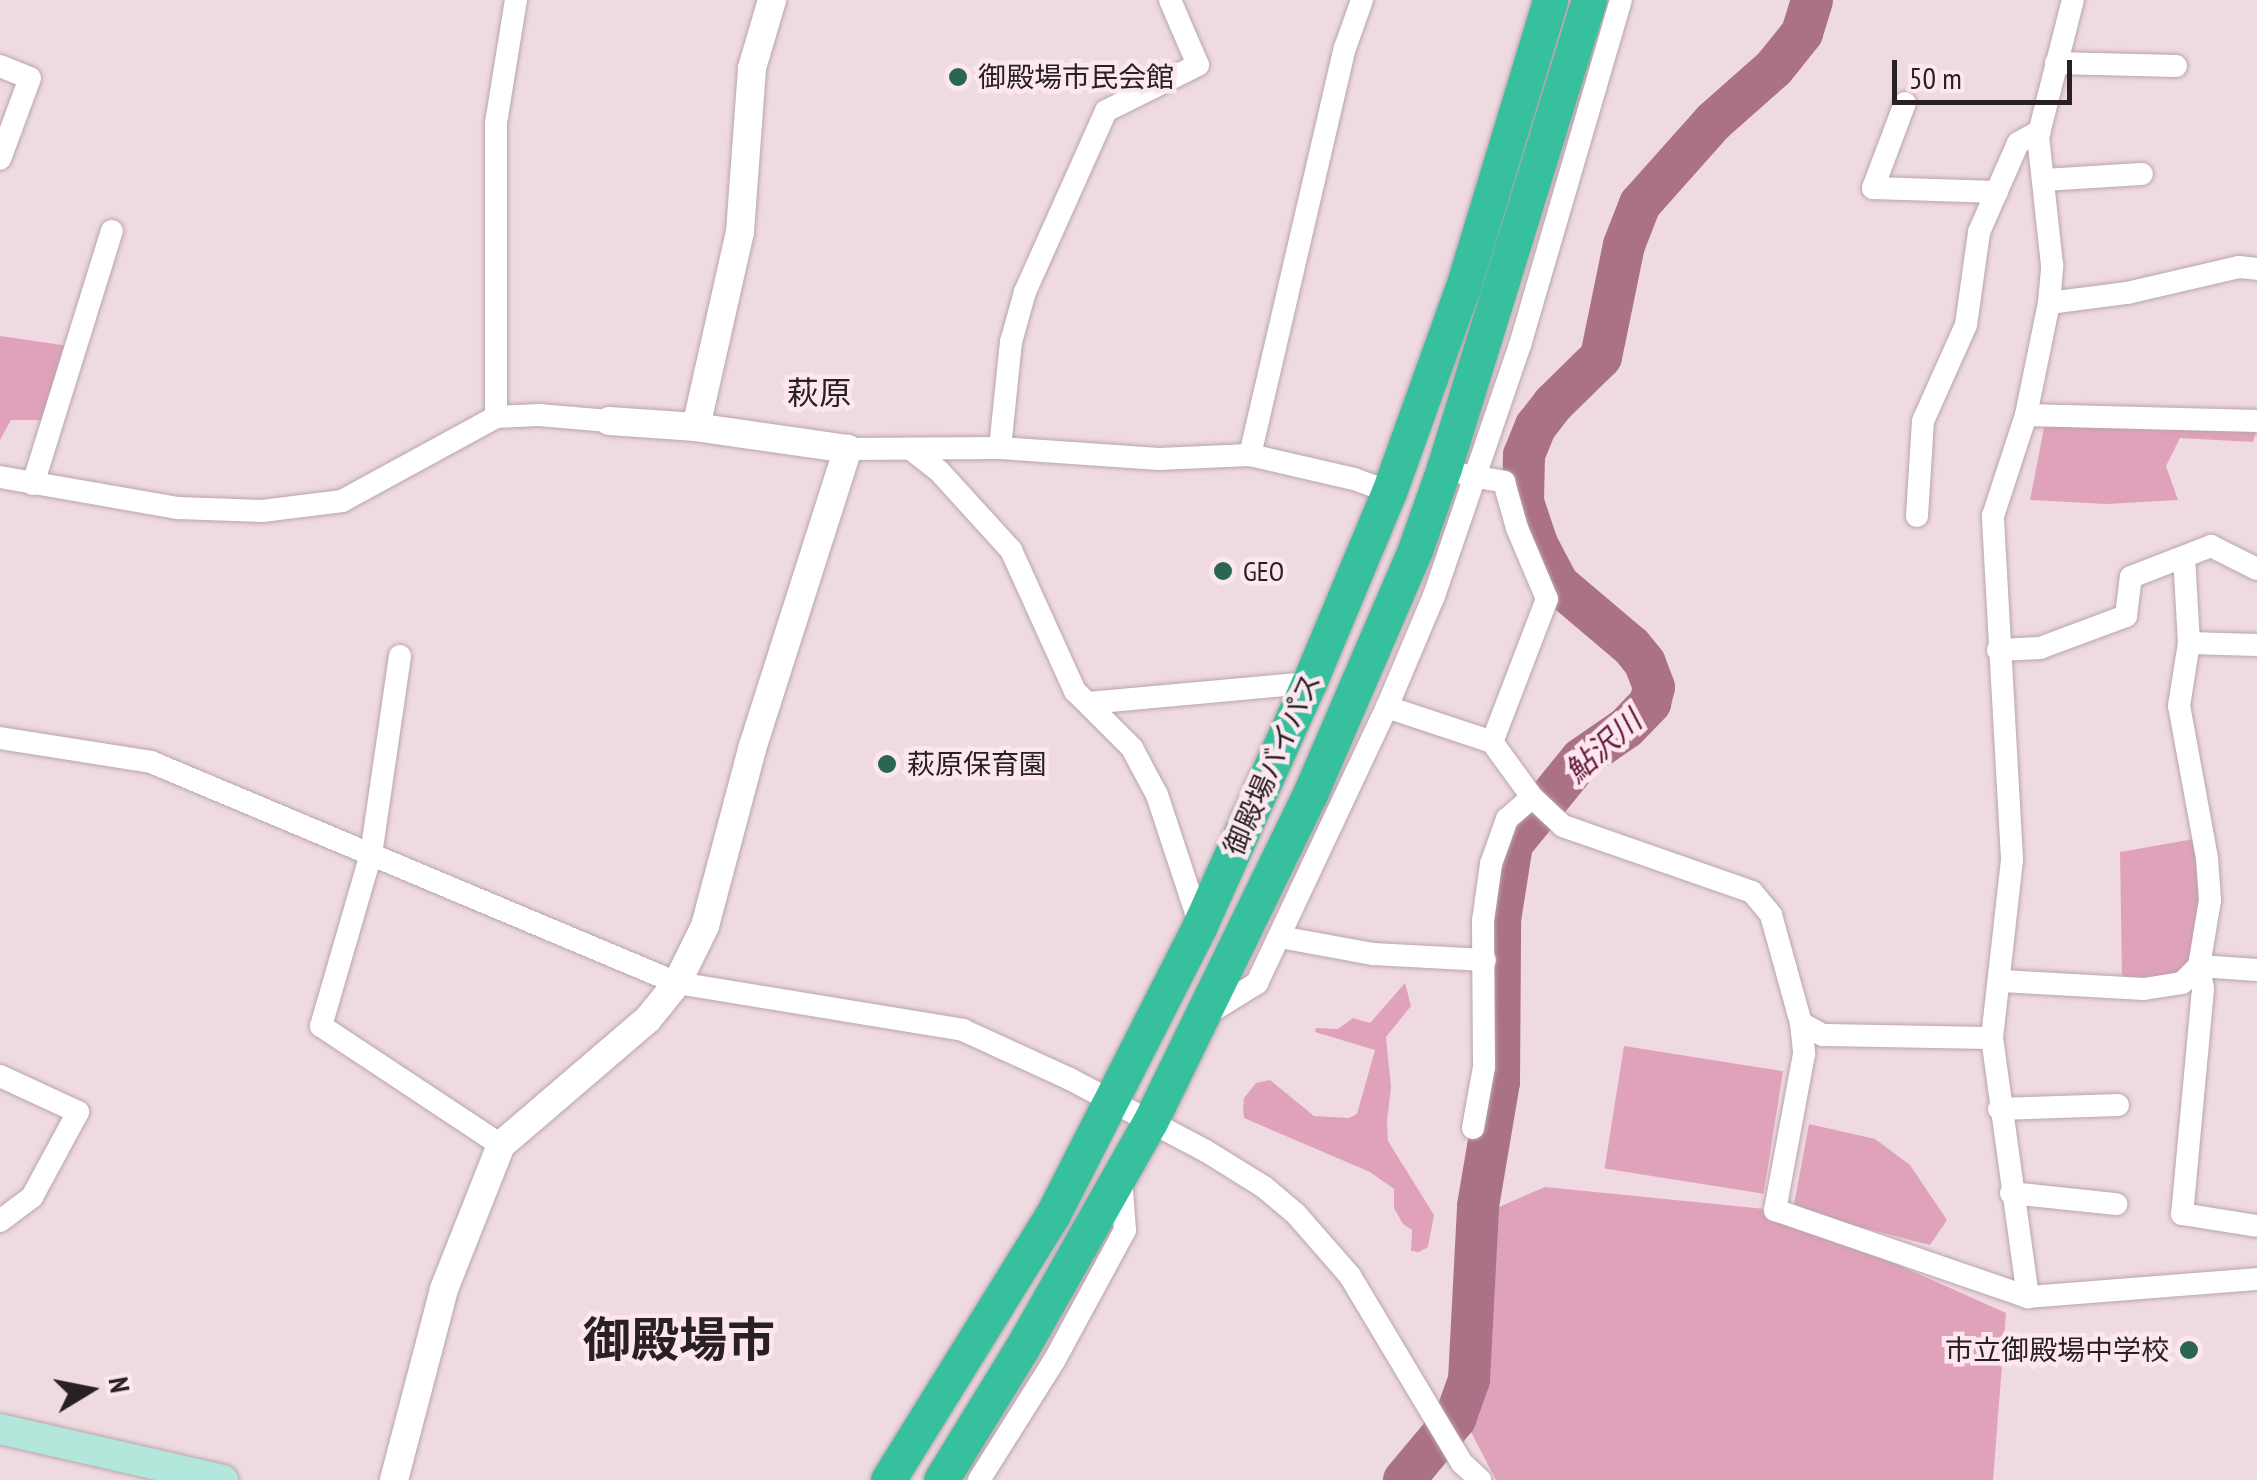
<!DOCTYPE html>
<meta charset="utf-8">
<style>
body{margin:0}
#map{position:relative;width:2257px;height:1480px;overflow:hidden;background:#efdae1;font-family:"PT Sans Narrow","Noto Sans JP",sans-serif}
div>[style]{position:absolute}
.green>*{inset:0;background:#e0a2ba;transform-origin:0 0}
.river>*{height:42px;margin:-21px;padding:0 21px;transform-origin:21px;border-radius:21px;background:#ab7187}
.roads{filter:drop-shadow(0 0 2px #b9a5ac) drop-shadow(0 0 2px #b9a5ac)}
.minor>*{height:22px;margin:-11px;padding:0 11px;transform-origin:11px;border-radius:11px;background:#fff}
.tertiary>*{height:28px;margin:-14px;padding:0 14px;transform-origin:14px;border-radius:14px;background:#fff}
.secondary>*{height:30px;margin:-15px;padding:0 15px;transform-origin:15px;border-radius:15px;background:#b4e7db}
.trunk>*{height:35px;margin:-17.5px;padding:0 17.5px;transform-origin:17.5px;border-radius:17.5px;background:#36c09e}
.dots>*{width:28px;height:28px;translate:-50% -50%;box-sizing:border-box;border:5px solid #fde7ef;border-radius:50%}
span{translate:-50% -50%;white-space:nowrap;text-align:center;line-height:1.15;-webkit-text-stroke:9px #fde7ef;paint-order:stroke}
.poi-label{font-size:28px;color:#282023}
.left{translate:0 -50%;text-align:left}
.right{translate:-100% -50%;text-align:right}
.street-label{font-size:28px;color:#282023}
.water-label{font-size:30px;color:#61193c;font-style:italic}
.quarter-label{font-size:32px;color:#282023}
.town-label{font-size:48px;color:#282023;font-weight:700}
.north{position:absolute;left:40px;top:1340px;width:100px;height:100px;-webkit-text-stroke:8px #fde7ef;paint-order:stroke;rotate:80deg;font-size:28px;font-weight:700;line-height:40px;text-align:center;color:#282023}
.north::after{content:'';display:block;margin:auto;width:35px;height:45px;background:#282023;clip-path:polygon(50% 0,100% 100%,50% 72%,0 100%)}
.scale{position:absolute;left:1892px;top:60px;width:180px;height:45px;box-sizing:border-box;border:5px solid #282023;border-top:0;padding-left:12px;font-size:30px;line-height:35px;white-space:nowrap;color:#282023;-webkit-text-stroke:8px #fde7ef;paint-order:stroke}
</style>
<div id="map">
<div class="green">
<div style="clip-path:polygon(0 336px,69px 346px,45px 420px,11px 420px,0 440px)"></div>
<div style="clip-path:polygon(2045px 423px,2257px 428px,2253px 442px,2180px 438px,2166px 466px,2178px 500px,2106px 504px,2030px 500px)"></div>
<div style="clip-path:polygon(2194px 839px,2204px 907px,2194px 971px,2141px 984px,2122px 975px,2120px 852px)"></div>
<div style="clip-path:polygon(1405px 983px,1411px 1006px,1386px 1037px,1391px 1087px,1387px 1121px,1388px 1141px,1434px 1215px,1428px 1247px,1419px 1252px,1411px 1251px,1412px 1230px,1403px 1224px,1394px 1208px,1394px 1189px,1370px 1172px,1244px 1118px,1243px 1110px,1244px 1098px,1256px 1083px,1270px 1080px,1314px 1116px,1349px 1118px,1357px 1114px,1375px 1050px,1315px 1032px,1316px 1028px,1338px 1029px,1353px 1018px,1370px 1023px)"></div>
<div style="left:1624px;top:1046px;width:161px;height:124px;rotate:9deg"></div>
<div style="clip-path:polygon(1809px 1124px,1875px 1139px,1910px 1165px,1947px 1220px,1930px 1245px,1793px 1210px)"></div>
<div style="clip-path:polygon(1545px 1187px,1775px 1210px,2006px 1313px,1993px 1480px,1496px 1480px,1471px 1432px,1492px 1210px)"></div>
</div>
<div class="river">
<div style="left:1404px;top:1480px;width:80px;rotate:-50.1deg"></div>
<div style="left:1455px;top:1419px;width:41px;rotate:-70.3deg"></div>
<div style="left:1469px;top:1380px;width:174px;rotate:-87deg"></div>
<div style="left:1478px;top:1206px;width:126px;rotate:-80.4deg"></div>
<div style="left:1499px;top:1082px;width:162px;rotate:-89.6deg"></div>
<div style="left:1500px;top:920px;width:77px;rotate:-81deg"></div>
<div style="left:1512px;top:844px;width:109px;rotate:-50.9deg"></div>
<div style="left:1581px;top:759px;width:55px;rotate:-34.6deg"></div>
<div style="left:1626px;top:728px;width:35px;rotate:-46deg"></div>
<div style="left:1650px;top:703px;width:16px;rotate:-76deg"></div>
<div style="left:1654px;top:687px;width:26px;rotate:-111deg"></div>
<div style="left:1645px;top:663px;width:22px;rotate:-129deg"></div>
<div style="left:1631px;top:646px;width:96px;rotate:-139.7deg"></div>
<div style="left:1558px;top:584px;width:45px;rotate:-117.7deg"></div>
<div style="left:1537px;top:544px;width:44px;rotate:-108.4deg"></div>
<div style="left:1523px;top:502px;width:47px;rotate:-88.8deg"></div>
<div style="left:1524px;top:455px;width:31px;rotate:-68deg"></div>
<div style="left:1536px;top:426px;width:28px;rotate:-52deg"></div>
<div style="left:1553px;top:404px;width:67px;rotate:-44.4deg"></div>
<div style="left:1601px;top:357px;width:114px;rotate:-78.4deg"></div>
<div style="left:1624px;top:245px;width:44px;rotate:-68.7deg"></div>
<div style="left:1640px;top:204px;width:110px;rotate:-48.3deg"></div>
<div style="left:1713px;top:122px;width:81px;rotate:-41.5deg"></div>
<div style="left:1774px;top:68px;width:45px;rotate:-51.3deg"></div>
<div style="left:1802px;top:33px;width:34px;rotate:-73deg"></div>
</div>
<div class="roads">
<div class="minor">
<div style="left:2056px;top:63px;width:120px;rotate:1.4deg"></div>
<div style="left:0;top:66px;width:32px;rotate:22deg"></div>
<div style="left:30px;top:78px;width:86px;rotate:110.3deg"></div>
<div style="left:1905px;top:103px;width:91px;rotate:110.6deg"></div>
<div style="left:1873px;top:188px;width:124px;rotate:1.8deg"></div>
<div style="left:2043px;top:180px;width:99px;rotate:-3.5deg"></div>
<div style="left:2049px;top:303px;width:79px;rotate:-7.3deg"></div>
<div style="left:2127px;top:293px;width:115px;rotate:-13.1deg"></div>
<div style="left:2239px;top:267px;width:18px;rotate:6deg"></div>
<div style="left:2026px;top:415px;width:231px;rotate:1.5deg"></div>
<div style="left:496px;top:417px;width:294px;rotate:-90deg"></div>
<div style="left:496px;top:123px;width:125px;rotate:-80.8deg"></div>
<div style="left:1000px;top:448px;width:107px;rotate:-84.1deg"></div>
<div style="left:1011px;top:342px;width:52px;rotate:-74.4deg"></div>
<div style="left:1025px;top:292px;width:198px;rotate:-65.9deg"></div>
<div style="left:1106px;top:111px;width:103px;rotate:-26.6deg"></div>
<div style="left:1198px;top:65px;width:71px;rotate:-113.3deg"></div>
<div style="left:848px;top:449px;width:152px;rotate:-0.4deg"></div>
<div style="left:1000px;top:448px;width:159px;rotate:4deg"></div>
<div style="left:1159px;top:459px;width:91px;rotate:-2.5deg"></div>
<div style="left:1250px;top:455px;width:107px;rotate:13deg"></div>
<div style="left:1354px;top:479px;width:37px;rotate:20deg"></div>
<div style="left:912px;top:450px;width:34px;rotate:38deg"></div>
<div style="left:939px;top:471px;width:107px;rotate:47.7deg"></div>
<div style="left:1011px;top:550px;width:155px;rotate:65.6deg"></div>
<div style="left:1075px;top:691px;width:81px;rotate:45deg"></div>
<div style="left:1132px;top:748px;width:53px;rotate:62deg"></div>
<div style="left:1157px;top:795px;width:137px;rotate:71.7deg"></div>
<div style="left:1250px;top:455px;width:418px;rotate:-76.9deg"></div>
<div style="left:1345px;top:48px;width:51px;rotate:-70.5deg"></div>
<div style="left:1466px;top:475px;width:39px;rotate:10deg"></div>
<div style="left:1504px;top:482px;width:48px;rotate:74.2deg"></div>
<div style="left:1517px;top:528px;width:77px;rotate:67.1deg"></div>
<div style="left:1547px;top:599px;width:153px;rotate:111deg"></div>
<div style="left:0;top:477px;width:181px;rotate:9.9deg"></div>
<div style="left:178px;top:508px;width:84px;rotate:2deg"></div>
<div style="left:262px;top:511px;width:81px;rotate:-7.1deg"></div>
<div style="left:342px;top:501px;width:175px;rotate:-28.6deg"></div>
<div style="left:496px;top:417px;width:43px;rotate:-2.7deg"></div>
<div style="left:539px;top:415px;width:70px;rotate:4.9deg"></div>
<div style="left:33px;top:484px;width:265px;rotate:-72.7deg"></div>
<div style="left:1917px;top:516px;width:95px;rotate:-86.4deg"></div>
<div style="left:1923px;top:421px;width:105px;rotate:-65.9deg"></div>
<div style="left:1966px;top:325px;width:94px;rotate:-82deg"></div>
<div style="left:1979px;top:232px;width:97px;rotate:-66.3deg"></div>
<div style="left:2018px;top:143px;width:25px;rotate:-29deg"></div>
<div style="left:2189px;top:643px;width:68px;rotate:1.7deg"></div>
<div style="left:1998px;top:650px;width:42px;rotate:-2.7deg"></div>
<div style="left:2040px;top:648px;width:92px;rotate:-20.4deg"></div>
<div style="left:2126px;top:616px;width:39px;rotate:-83deg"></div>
<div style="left:2131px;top:577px;width:86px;rotate:-21.2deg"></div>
<div style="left:2211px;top:546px;width:51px;rotate:26.6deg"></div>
<div style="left:400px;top:656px;width:200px;rotate:98.3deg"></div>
<div style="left:371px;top:854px;width:179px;rotate:106.2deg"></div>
<div style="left:321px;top:1026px;width:216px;rotate:33.5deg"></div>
<div style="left:1088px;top:703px;width:222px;rotate:-5.2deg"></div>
<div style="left:1387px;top:707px;width:111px;rotate:18.4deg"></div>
<div style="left:1492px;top:742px;width:68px;rotate:54deg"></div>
<div style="left:1532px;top:797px;width:42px;rotate:43.1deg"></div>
<div style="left:1563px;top:826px;width:200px;rotate:19.2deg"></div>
<div style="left:1752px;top:892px;width:30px;rotate:50deg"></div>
<div style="left:1771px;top:915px;width:112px;rotate:74.5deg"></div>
<div style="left:1801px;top:1023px;width:31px;rotate:84deg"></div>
<div style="left:1804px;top:1054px;width:159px;rotate:100.5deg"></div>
<div style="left:1775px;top:1210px;width:268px;rotate:19deg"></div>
<div style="left:2028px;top:1297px;width:230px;rotate:-4.5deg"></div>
<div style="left:0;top:738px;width:153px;rotate:9deg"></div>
<div style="left:151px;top:762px;width:571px;rotate:22.79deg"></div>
<div style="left:677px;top:983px;width:290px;rotate:9.3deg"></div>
<div style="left:963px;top:1030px;width:115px;rotate:24.6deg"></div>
<div style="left:1068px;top:1078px;width:156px;rotate:27.9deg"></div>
<div style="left:1206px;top:1151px;width:68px;rotate:31.8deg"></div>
<div style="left:1264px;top:1187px;width:42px;rotate:40.2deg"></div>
<div style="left:1296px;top:1214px;width:82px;rotate:48.9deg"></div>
<div style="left:1350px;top:1276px;width:218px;rotate:59.1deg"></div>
<div style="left:1462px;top:1463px;width:25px;rotate:43deg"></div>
<div style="left:1280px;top:937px;width:95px;rotate:10.4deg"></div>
<div style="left:1373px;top:954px;width:112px;rotate:3.1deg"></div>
<div style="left:2257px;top:970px;width:58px;rotate:-176.1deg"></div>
<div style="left:2199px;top:966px;width:23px;rotate:80deg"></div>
<div style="left:2203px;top:989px;width:226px;rotate:95.3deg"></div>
<div style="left:2182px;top:1214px;width:76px;rotate:9.1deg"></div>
<div style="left:2002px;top:981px;width:142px;rotate:3.2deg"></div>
<div style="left:2144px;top:989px;width:38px;rotate:-9deg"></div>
<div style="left:2182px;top:983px;width:24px;rotate:-45deg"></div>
<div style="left:2199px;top:966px;width:67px;rotate:-80.5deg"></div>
<div style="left:2210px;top:900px;width:42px;rotate:-94.1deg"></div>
<div style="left:2207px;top:858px;width:155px;rotate:-100.4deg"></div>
<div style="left:2179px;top:706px;width:64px;rotate:-81deg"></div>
<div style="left:2189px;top:643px;width:86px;rotate:-93.3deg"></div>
<div style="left:1202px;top:1017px;width:65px;rotate:-31.7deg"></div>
<div style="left:1257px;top:983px;width:305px;rotate:-64.8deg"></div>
<div style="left:1387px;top:707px;width:121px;rotate:-67.1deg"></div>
<div style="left:1434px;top:596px;width:265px;rotate:-71.1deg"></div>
<div style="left:1520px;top:345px;width:359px;rotate:-73.7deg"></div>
<div style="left:1801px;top:1023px;width:25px;rotate:29deg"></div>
<div style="left:1823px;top:1035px;width:169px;rotate:1deg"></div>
<div style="left:0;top:1076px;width:86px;rotate:24.8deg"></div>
<div style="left:78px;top:1112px;width:97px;rotate:118.4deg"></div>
<div style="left:32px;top:1197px;width:40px;rotate:143deg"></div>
<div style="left:1999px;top:1109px;width:119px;rotate:-1.9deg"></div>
<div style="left:1473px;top:1128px;width:62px;rotate:-79.8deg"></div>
<div style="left:1484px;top:1067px;width:146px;rotate:-90.4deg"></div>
<div style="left:1483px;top:921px;width:58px;rotate:-82deg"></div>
<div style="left:1491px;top:864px;width:48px;rotate:-70.4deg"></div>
<div style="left:1507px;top:819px;width:33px;rotate:-41deg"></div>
<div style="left:2011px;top:1193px;width:106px;rotate:6deg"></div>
<div style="left:2028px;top:1297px;width:261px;rotate:-97.9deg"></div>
<div style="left:1992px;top:1038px;width:180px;rotate:-83.6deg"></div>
<div style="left:2012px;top:859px;width:344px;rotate:-93.2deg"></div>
<div style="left:1993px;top:516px;width:106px;rotate:-71.9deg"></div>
<div style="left:2026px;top:415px;width:114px;rotate:-78.4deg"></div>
<div style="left:2049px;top:303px;width:38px;rotate:-85deg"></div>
<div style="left:2052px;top:265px;width:129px;rotate:-96.2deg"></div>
<div style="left:2038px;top:137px;width:141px;rotate:-75.7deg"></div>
<div style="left:979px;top:1480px;width:141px;rotate:-57.8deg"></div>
<div style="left:1054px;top:1361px;width:149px;rotate:-61.5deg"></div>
<div style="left:1125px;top:1230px;width:52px;rotate:-94.4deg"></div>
</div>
<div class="tertiary">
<div style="left:696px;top:427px;width:200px;rotate:-77.3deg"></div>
<div style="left:740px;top:232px;width:164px;rotate:-85.8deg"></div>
<div style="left:752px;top:68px;width:71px;rotate:-73.6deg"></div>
<div style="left:394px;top:1480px;width:197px;rotate:-75.3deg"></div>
<div style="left:444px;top:1289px;width:155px;rotate:-68.4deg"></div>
<div style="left:501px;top:1145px;width:194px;rotate:-40.6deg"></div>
<div style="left:648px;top:1019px;width:46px;rotate:-51.1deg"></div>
<div style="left:677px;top:983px;width:64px;rotate:-63.8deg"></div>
<div style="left:705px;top:926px;width:183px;rotate:-75.1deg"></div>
<div style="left:752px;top:749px;width:315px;rotate:-72.3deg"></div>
<div style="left:848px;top:449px;width:154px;rotate:-171.8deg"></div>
<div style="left:696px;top:427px;width:87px;rotate:-176.1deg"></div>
</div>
<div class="secondary">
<div style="left:0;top:1429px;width:229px;rotate:12.9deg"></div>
</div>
<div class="trunk">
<div style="left:888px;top:1480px;width:311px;rotate:-58.2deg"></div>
<div style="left:1052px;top:1216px;width:326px;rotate:-63deg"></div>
<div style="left:1200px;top:925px;width:265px;rotate:-65.8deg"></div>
<div style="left:1309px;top:683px;width:207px;rotate:-67.3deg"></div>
<div style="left:1389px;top:492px;width:218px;rotate:-70.2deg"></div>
<div style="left:1463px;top:287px;width:300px;rotate:-73.1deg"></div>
<div style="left:941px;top:1480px;width:155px;rotate:-58.5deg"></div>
<div style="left:1022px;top:1348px;width:260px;rotate:-60.5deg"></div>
<div style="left:1150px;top:1122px;width:365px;rotate:-64deg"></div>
<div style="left:1310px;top:794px;width:266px;rotate:-66.7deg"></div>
<div style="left:1415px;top:550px;width:87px;rotate:-70.5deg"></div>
<div style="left:1444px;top:468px;width:490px;rotate:-72.8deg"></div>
</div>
</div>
<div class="dots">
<div style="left:958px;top:77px;background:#2a6651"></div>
<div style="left:1223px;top:571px;background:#2a6651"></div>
<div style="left:887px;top:764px;background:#2a6651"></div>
<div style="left:2189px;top:1350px;background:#2a6651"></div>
</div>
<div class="poi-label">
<span class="left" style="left:978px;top:77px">御殿場市民会館</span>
<span class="left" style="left:1243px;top:571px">GEO</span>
<span class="left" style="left:907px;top:764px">萩原保育園</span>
<span class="right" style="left:2169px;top:1350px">市立御殿場中学校</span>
</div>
<div class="street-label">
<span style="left:1272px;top:764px;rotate:-66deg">御殿場バイパス</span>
</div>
<div class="water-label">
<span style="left:1603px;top:746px;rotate:-42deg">鮎沢川</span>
</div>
<div class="quarter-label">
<span style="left:819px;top:392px">萩原</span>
</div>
<div class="town-label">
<span style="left:679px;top:1340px">御殿場市</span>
</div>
<div class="north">N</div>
<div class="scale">50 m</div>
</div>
